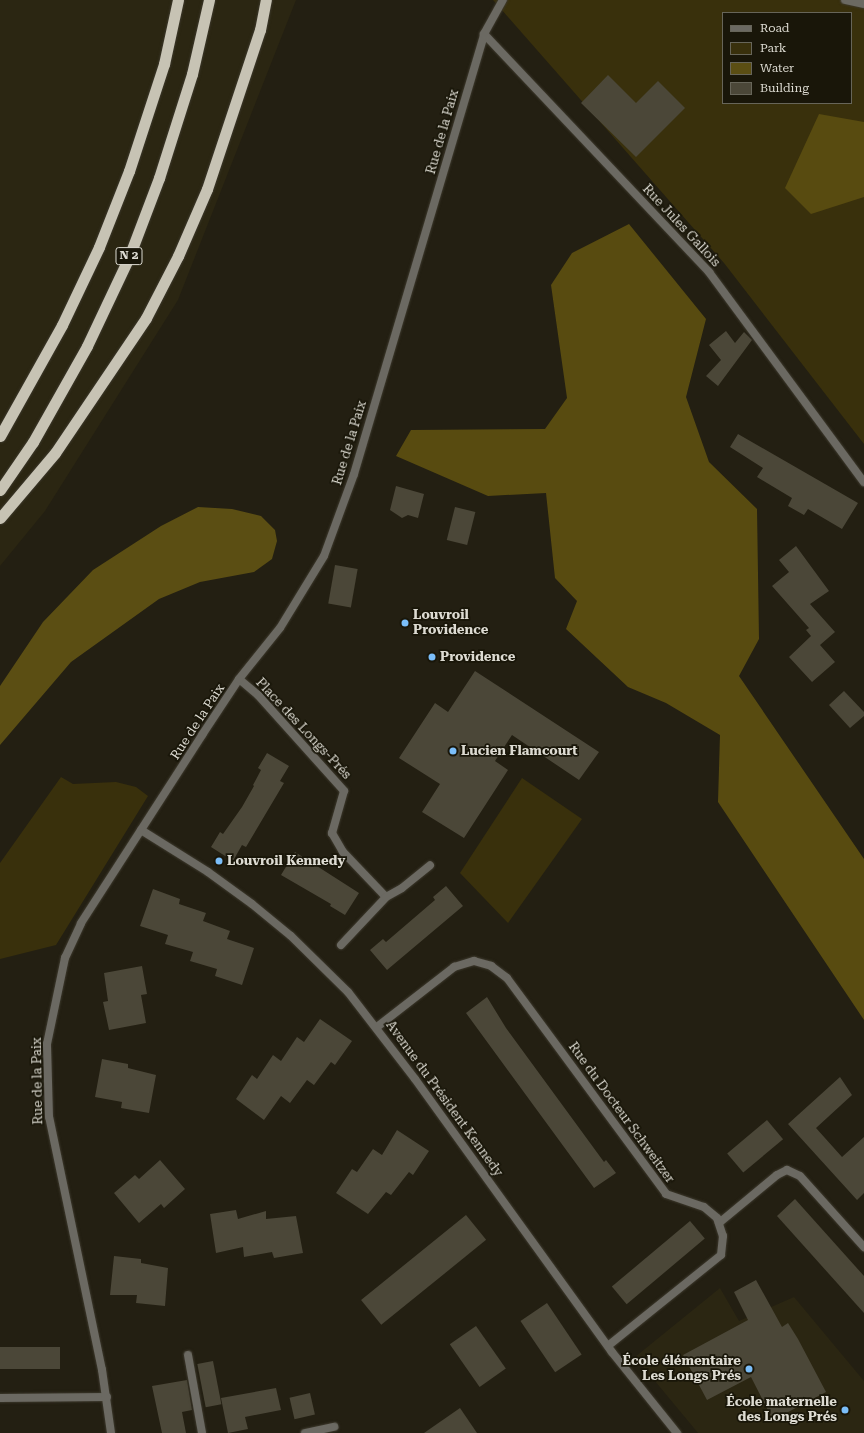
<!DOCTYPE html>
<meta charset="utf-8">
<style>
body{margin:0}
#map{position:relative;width:864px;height:1433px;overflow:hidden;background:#231f12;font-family:"Roboto Serif",serif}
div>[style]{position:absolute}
.built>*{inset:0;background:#2b2612}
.green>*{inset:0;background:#39300c}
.forest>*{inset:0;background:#584b10}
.water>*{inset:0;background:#5b4e13}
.building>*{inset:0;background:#4b4738;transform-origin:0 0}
.roads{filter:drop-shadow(0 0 1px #3d392d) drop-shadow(0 0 1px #3d392d)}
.minor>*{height:8px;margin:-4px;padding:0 4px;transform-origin:4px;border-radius:4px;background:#6b6962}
.tertiary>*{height:8px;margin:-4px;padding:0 4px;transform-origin:4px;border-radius:4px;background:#6b6962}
.trunk>*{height:11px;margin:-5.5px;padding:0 5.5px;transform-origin:5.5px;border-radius:5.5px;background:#c7c3b4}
.dots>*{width:11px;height:11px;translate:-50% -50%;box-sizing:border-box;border:2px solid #191609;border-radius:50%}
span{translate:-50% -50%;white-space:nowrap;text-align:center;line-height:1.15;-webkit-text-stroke:3.5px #191609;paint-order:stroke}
.shield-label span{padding:1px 3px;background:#191609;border:1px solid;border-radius:3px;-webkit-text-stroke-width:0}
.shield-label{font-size:12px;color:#dddbd2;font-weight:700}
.street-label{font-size:13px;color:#dddbd2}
.poi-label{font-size:13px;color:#dddbd2;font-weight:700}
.left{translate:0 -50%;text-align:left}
.right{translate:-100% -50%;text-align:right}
.legend{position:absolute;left:722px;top:12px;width:130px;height:92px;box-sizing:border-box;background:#191609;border:1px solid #676559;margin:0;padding:5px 7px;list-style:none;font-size:12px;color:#dddbd2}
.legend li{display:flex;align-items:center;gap:8px;height:20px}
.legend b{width:20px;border:1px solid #676559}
</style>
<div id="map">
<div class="built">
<div style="clip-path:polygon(0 0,296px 0,178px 300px,45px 511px,0 566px)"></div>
<div style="clip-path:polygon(720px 1288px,739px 1321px,794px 1297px,864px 1381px,864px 1433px,698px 1433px,635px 1357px)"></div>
</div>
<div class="green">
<div style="clip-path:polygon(evenodd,493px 0,864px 0,864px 444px,724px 263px,493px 0,723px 13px,851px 13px,851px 103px,723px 103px,723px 13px)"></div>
<div style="clip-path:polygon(61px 777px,73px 784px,116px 782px,136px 787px,148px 796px,56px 945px,0 959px,0 863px)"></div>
<div style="clip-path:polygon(522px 778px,582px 819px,508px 923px,460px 873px)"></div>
</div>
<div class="forest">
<div style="clip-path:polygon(819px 114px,864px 122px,864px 197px,811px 214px,785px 188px)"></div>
<div style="clip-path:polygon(629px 224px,706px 319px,686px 397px,709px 462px,757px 509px,759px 639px,739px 676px,864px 859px,864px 1020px,718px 802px,720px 735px,666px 703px,628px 687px,566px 629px,577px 601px,555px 578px,546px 493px,488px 496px,396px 456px,411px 430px,545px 429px,567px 398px,551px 285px,572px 253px)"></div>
</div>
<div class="water">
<div style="clip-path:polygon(198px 507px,232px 509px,261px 516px,275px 530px,277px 541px,272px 559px,254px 572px,200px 582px,159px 599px,71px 662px,0 745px,0 686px,43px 622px,93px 570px,161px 526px)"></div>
</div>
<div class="building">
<div style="clip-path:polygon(608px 75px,636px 103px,658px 81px,685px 108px,636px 157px,581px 103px)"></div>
<div style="clip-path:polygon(726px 331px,735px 343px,744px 332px,752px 340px,718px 386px,706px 376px,721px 360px,709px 345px)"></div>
<div style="clip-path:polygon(738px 434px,858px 503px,842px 529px,808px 509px,804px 515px,788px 506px,792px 498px,757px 477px,763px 468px,730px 447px)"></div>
<div style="clip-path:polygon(396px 486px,424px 494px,418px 518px,408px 515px,402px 518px,390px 510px)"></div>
<div style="left:455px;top:507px;width:21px;height:34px;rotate:14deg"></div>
<div style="clip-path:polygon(796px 546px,829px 591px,810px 604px,835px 632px,820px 645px,835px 662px,812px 682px,789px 657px,811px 636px,806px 630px,809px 628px,772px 586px,789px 572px,779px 560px)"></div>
<div style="left:335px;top:565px;width:23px;height:39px;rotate:10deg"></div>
<div style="clip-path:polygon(475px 671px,599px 752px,579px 780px,512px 735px,495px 761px,508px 770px,464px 838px,422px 812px,440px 784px,399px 758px,435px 703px,448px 712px)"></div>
<div style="clip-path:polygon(844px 691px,864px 712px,864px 716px,850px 728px,829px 705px)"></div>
<div style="clip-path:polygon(267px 753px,289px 766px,280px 781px,284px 783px,246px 847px,242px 845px,233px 861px,211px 847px,220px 832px,223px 834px,242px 807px,254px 786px,253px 785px,261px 770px,258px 768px)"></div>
<div style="clip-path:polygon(295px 852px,359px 893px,345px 915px,330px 906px,331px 904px,281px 875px)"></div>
<div style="clip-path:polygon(446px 886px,463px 906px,387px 970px,370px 950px,383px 939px,386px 942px,435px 900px,433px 897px)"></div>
<div style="clip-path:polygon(153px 889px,180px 899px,179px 904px,206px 913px,203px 921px,230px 931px,227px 939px,254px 948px,242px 985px,215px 976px,217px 969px,190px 961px,193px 952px,165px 944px,168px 935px,140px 926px)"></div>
<div style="clip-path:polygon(142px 966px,147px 994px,141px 995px,146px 1023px,109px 1030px,103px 1002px,108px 1001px,104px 973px)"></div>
<div style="clip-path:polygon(487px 997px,506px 1028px,604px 1162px,606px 1160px,616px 1173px,594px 1188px,466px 1013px)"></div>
<div style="clip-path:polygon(320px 1019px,352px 1041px,335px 1065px,331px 1062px,314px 1085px,307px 1080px,290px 1103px,281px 1096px,264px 1120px,236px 1099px,252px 1075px,257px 1079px,273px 1055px,281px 1061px,297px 1037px,304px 1042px)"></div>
<div style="clip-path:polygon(102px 1059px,128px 1064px,128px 1068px,156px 1075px,149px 1113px,121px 1108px,122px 1102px,95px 1097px)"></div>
<div style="clip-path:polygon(840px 1077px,852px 1095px,816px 1128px,842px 1157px,864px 1137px,864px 1193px,857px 1200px,788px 1124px)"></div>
<div style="left:767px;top:1120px;width:25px;height:52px;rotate:50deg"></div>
<div style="clip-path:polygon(397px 1130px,429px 1151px,413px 1175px,409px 1172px,391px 1195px,386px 1192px,368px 1214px,336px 1193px,352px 1169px,357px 1172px,373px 1149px,382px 1155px)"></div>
<div style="clip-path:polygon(160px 1160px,185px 1189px,164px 1208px,161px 1204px,139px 1223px,114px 1193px,135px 1175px,139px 1179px)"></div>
<div style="clip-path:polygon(795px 1199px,864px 1276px,864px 1313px,777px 1216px)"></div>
<div style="clip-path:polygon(236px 1210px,238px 1219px,266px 1211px,266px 1219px,296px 1216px,303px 1253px,274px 1258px,272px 1252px,244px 1257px,243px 1247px,216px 1253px,210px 1214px)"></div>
<div style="left:466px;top:1215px;width:32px;height:135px;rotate:51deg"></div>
<div style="left:690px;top:1221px;width:23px;height:102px;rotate:50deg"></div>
<div style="clip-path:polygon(114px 1256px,141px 1259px,141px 1263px,168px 1268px,165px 1306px,136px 1303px,137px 1295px,110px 1295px)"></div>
<div style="clip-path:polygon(756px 1280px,782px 1327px,788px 1323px,798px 1339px,826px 1392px,773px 1420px,751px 1377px,707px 1400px,683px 1355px,748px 1320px,734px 1292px)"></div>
<div style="left:547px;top:1303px;width:62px;height:32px;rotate:56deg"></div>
<div style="left:476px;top:1326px;width:52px;height:32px;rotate:55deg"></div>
<div style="left:60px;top:1347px;width:22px;height:60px;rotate:90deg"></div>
<div style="left:213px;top:1361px;width:44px;height:16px;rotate:79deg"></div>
<div style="clip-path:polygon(187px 1380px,192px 1410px,182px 1412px,186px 1433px,162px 1433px,152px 1386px)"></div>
<div style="clip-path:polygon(276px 1388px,281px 1410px,245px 1417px,248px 1429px,228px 1433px,221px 1398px)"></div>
<div style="left:310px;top:1393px;width:22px;height:21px;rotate:77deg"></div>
<div style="clip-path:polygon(460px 1408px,477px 1433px,424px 1433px)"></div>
</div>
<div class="roads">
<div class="minor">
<div style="left:484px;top:34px;width:328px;rotate:46.6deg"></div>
<div style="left:709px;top:272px;width:261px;rotate:53.6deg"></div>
<div style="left:239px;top:679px;width:25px;rotate:40deg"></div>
<div style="left:258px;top:695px;width:129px;rotate:48.1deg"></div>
<div style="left:344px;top:791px;width:44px;rotate:105.9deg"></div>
<div style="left:332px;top:833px;width:22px;rotate:60deg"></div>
<div style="left:343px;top:852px;width:62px;rotate:46.3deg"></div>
<div style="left:141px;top:830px;width:79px;rotate:32.1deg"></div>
<div style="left:208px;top:872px;width:54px;rotate:36deg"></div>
<div style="left:252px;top:904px;width:50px;rotate:39.4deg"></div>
<div style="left:291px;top:936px;width:80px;rotate:44.5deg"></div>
<div style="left:348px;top:992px;width:110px;rotate:52.4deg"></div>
<div style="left:415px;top:1079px;width:337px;rotate:54.2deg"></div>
<div style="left:612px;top:1352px;width:104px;rotate:51.3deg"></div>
<div style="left:341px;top:945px;width:66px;rotate:-46.8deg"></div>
<div style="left:386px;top:897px;width:18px;rotate:-29deg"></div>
<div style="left:402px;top:888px;width:36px;rotate:-39deg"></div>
<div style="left:377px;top:1027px;width:98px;rotate:-37.9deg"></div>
<div style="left:454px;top:967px;width:21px;rotate:-17deg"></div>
<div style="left:474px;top:961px;width:18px;rotate:16deg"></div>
<div style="left:491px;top:966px;width:20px;rotate:37deg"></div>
<div style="left:507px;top:978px;width:268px;rotate:53.6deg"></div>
<div style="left:666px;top:1194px;width:40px;rotate:18.9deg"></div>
<div style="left:704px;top:1207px;width:17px;rotate:40deg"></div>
<div style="left:717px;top:1218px;width:19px;rotate:72deg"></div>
<div style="left:723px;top:1236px;width:19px;rotate:96deg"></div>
<div style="left:721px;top:1255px;width:145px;rotate:141.2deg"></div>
<div style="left:719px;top:1223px;width:75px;rotate:-39.6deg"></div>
<div style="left:777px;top:1175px;width:11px;rotate:-27deg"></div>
<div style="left:787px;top:1170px;width:14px;rotate:25deg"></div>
<div style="left:800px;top:1176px;width:96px;rotate:48deg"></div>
<div style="left:188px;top:1355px;width:79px;rotate:79.8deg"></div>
<div style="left:0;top:1398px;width:107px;rotate:-0.5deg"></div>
<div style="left:111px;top:1433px;width:64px;rotate:-98.1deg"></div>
<div style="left:102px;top:1370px;width:258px;rotate:-101.8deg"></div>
<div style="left:49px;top:1117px;width:73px;rotate:-91.6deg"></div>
<div style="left:47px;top:1044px;width:88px;rotate:-78.2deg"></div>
<div style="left:65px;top:958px;width:38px;rotate:-65deg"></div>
<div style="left:81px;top:923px;width:224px;rotate:-57.2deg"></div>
<div style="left:202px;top:735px;width:67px;rotate:-56.5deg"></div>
<div style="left:239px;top:679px;width:65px;rotate:-51.2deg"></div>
<div style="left:280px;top:628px;width:84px;rotate:-58.6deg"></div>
<div style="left:324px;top:556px;width:87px;rotate:-69.9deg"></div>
<div style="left:354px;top:474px;width:459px;rotate:-73.5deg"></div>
<div style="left:484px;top:34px;width:39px;rotate:-61deg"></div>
<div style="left:305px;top:1433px;width:30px;rotate:-12deg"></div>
</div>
<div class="tertiary">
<div style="left:845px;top:0;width:19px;rotate:12deg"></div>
</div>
<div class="trunk">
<div style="left:0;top:436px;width:127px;rotate:-60.8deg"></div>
<div style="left:62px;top:325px;width:86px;rotate:-64.6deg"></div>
<div style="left:99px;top:247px;width:82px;rotate:-68.5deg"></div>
<div style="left:129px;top:171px;width:113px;rotate:-71.9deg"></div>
<div style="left:164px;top:64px;width:66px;rotate:-77.7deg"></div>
<div style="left:0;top:490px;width:58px;rotate:-55.5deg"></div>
<div style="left:33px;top:442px;width:110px;rotate:-60.6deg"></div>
<div style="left:87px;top:346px;width:98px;rotate:-64.7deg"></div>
<div style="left:129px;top:257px;width:85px;rotate:-69.2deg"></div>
<div style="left:159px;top:178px;width:109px;rotate:-72.4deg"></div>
<div style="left:192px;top:74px;width:76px;rotate:-77.1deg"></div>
<div style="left:0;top:518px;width:85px;rotate:-49.8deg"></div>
<div style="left:55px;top:453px;width:163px;rotate:-56deg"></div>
<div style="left:146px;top:318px;width:70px;rotate:-62.7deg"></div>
<div style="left:178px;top:256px;width:73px;rotate:-66.6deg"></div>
<div style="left:207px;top:189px;width:168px;rotate:-71.6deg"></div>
<div style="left:260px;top:30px;width:31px;rotate:-79deg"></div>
</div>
</div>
<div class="dots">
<div style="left:405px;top:623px;background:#7bbef9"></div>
<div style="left:432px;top:657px;background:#7bbef9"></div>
<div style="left:453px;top:751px;background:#7bbef9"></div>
<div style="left:219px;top:861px;background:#7bbef9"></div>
<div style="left:749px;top:1369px;background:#7bbef9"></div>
<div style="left:845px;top:1410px;background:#7bbef9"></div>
</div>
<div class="shield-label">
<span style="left:129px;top:256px">N 2</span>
</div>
<div class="street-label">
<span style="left:443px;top:132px;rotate:-74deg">Rue de la Paix</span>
<span style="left:681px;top:226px;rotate:47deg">Rue Jules Gallois</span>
<span style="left:350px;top:443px;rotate:-73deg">Rue de la Paix</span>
<span style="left:198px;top:722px;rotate:-57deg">Rue de la Paix</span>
<span style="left:303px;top:729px;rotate:47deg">Place des Longs-Prés</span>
<span style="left:38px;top:1081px;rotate:-91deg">Rue de la Paix</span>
<span style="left:444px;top:1099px;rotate:54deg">Avenue du Président Kennedy</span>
<span style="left:621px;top:1113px;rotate:54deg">Rue du Docteur Schweitzer</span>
</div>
<div class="poi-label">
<span class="left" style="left:413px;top:623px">Louvroil<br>Providence</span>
<span class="left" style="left:440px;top:657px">Providence</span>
<span class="left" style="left:461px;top:751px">Lucien Flamcourt</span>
<span class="left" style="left:227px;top:861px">Louvroil Kennedy</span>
<span class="right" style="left:741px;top:1369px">École élémentaire<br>Les Longs Prés</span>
<span class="right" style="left:837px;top:1410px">École maternelle<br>des Longs Prés</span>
</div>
<ul class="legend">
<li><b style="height:5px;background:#6b6962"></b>Road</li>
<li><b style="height:11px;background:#39300c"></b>Park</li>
<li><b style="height:11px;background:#5b4e13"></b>Water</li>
<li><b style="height:11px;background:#4b4738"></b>Building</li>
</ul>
</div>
